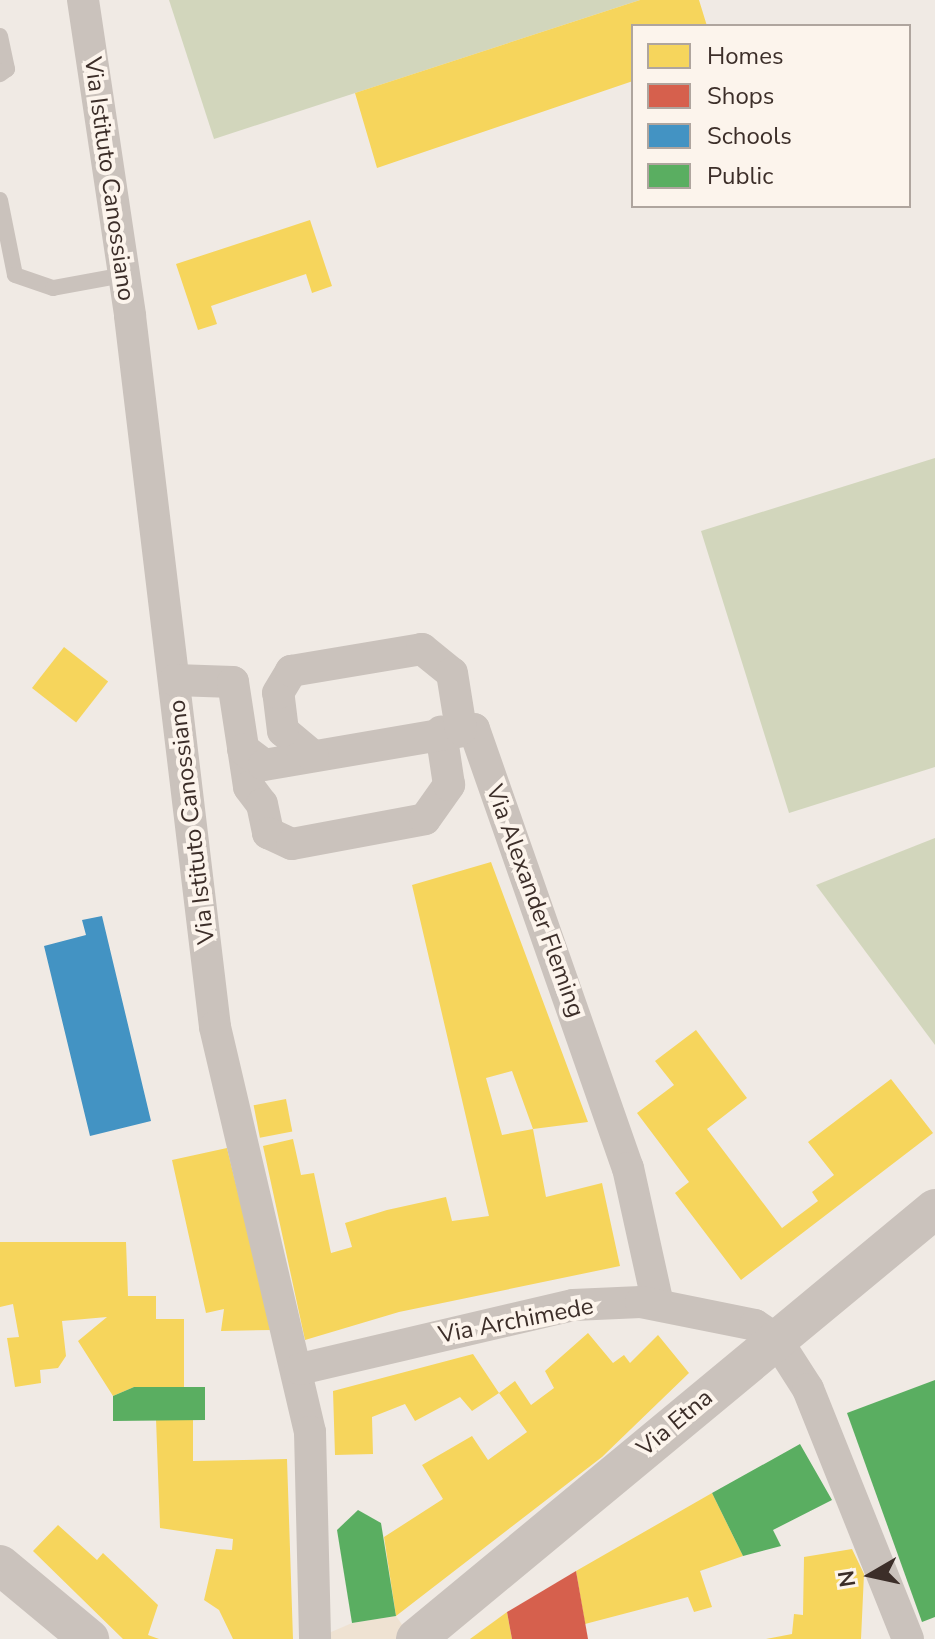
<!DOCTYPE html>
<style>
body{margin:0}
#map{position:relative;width:935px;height:1639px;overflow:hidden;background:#f0eae4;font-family:"Nunito Sans",sans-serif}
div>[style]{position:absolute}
.green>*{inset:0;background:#d2d6bc}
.plaza>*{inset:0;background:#efe2d2}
.homes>*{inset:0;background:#f6d55c;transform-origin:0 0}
.shops>*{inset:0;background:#d6604d}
.schools>*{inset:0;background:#4393c3}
.public>*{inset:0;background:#5aae61}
.service>*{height:16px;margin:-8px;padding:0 8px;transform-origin:8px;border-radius:8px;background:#cac2bc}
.minor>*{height:32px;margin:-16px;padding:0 16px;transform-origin:16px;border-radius:16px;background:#cac2bc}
.tertiary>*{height:40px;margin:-20px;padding:0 20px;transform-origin:20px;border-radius:20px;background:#cac2bc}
span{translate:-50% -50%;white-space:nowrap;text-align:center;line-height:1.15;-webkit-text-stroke:8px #fcf4ec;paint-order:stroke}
.street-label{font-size:24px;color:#3c2e29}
.legend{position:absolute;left:631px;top:24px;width:280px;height:184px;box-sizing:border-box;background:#fcf4ec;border:2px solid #afa59e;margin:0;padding:10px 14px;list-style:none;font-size:24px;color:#3c2e29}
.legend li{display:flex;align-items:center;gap:16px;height:40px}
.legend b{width:40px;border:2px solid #afa59e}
.north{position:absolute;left:831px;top:1535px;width:80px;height:80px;-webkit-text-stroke:6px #fcf4ec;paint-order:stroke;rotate:261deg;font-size:22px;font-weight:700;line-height:32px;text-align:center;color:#3c2e29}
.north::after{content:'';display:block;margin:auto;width:28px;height:36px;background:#3c2e29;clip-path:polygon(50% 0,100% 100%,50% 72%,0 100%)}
</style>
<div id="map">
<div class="green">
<div style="clip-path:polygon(169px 0,640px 0,214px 139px)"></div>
<div style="clip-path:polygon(935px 458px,935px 767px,789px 813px,701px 531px)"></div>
<div style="clip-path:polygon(935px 838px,935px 1045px,816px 885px)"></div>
</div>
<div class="plaza">
<div style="clip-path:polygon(396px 1616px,412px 1639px,315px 1639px,352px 1623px)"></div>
</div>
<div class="homes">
<div style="clip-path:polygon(640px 0,699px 0,707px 26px,633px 26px,633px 81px,377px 168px,355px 93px)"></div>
<div style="clip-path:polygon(310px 220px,332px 286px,312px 293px,306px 274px,211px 306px,217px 324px,198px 330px,176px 264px)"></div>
<div style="left:64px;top:647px;width:56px;height:52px;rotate:38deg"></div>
<div style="clip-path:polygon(491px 862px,588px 1122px,533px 1129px,512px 1071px,486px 1078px,502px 1135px,533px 1129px,546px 1197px,602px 1183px,620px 1266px,399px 1312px,305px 1340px,263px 1146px,293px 1139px,301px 1175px,314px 1173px,331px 1253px,352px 1247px,345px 1223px,387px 1210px,446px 1197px,452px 1221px,489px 1216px,412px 885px)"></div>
<div style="clip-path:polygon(696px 1030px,747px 1098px,707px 1129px,782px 1228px,818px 1201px,812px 1192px,834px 1175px,808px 1142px,891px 1079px,933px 1133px,741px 1280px,675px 1193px,689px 1182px,637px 1113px,674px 1085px,655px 1061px)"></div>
<div style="left:286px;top:1099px;width:33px;height:33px;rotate:79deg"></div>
<div style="clip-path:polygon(227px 1148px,272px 1330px,221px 1331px,224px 1309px,206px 1313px,172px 1160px)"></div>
<div style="clip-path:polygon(0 1242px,126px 1242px,128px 1296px,156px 1296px,156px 1319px,184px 1319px,184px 1387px,134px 1387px,113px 1396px,78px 1341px,107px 1317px,62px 1321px,66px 1356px,58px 1368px,40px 1370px,41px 1383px,15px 1387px,7px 1338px,19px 1337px,13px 1304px,0 1307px)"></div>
<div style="clip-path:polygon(588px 1333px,613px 1363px,624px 1355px,630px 1363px,658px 1335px,689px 1373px,602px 1457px,396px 1616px,384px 1537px,443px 1499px,422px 1465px,472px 1436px,488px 1460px,527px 1432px,499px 1393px,515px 1381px,531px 1405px,554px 1388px,545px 1371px)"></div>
<div style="clip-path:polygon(473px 1354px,499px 1393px,472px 1411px,460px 1397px,415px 1421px,405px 1404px,372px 1417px,373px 1454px,335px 1455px,333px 1391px)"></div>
<div style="clip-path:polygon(156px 1419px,193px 1420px,193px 1461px,287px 1459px,293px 1639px,233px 1639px,219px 1610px,204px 1600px,216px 1549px,232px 1550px,233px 1539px,160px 1528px)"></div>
<div style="clip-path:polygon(712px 1493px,743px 1556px,700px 1571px,712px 1607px,694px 1612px,688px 1597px,585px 1624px,576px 1571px)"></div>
<div style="clip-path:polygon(58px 1525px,97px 1560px,103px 1553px,158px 1605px,148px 1635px,159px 1639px,123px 1639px,33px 1551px)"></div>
<div style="clip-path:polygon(852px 1549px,864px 1574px,861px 1639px,766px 1639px,792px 1634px,794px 1614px,803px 1615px,804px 1557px)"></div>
<div style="clip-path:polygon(507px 1612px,512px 1639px,470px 1639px)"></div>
</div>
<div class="shops">
<div style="clip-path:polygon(576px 1571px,588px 1639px,512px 1639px,507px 1612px)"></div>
</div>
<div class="schools">
<div style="clip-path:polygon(102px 916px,151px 1121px,90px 1136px,44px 946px,86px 935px,82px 920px)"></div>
</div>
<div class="public">
<div style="clip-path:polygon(935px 1380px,935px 1617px,922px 1622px,847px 1413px)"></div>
<div style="clip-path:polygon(134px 1387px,205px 1387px,205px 1420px,113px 1421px,113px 1396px)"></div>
<div style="clip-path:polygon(800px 1444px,832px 1500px,773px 1530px,781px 1546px,743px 1556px,712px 1493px)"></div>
<div style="clip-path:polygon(358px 1510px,381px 1523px,396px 1616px,352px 1623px,337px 1530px)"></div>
</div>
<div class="service">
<div style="left:0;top:36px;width:34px;rotate:78deg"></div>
<div style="left:7px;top:69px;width:9px;rotate:144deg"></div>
<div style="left:0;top:200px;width:76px;rotate:78.7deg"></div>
<div style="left:15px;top:275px;width:40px;rotate:18.9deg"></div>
<div style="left:53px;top:288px;width:72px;rotate:-10.4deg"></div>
</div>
<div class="minor">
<div style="left:83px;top:0;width:319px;rotate:81.5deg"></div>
<div style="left:130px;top:316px;width:716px;rotate:83.18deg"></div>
<div style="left:215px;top:1027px;width:416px;rotate:76.8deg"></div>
<div style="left:310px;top:1432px;width:207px;rotate:88.6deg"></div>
<div style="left:175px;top:680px;width:58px;rotate:2deg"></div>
<div style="left:233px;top:682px;width:106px;rotate:81.3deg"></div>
<div style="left:249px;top:787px;width:21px;rotate:53deg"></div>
<div style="left:262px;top:804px;width:30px;rotate:78deg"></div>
<div style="left:268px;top:833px;width:26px;rotate:25deg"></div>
<div style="left:292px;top:844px;width:135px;rotate:-10.6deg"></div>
<div style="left:425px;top:819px;width:42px;rotate:-54.8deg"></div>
<div style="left:449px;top:785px;width:54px;rotate:-98.6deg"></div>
<div style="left:243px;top:749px;width:26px;rotate:37deg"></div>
<div style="left:264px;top:765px;width:213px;rotate:-9.7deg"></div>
<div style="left:474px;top:729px;width:465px;rotate:70.7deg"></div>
<div style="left:628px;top:1168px;width:139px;rotate:77.6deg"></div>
<div style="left:313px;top:756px;width:39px;rotate:-140deg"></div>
<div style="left:283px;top:731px;width:38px;rotate:-97deg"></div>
<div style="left:278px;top:693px;width:26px;rotate:-59deg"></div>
<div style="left:291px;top:671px;width:133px;rotate:-9.5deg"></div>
<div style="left:422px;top:649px;width:38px;rotate:39deg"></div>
<div style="left:452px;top:673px;width:57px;rotate:80.9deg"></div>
<div style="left:300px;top:1369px;width:280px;rotate:-13.2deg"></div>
<div style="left:573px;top:1305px;width:68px;rotate:-2.5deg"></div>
<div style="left:641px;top:1302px;width:116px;rotate:11.4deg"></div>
<div style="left:755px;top:1325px;width:25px;rotate:34deg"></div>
<div style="left:776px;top:1339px;width:59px;rotate:57.4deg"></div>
<div style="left:808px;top:1389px;width:269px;rotate:68.2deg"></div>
</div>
<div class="tertiary">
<div style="left:0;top:1565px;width:116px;rotate:39.7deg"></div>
<div style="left:416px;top:1639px;width:674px;rotate:-39.64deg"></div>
</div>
<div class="street-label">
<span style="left:109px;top:179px;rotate:82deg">Via Istituto Canossiano</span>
<span style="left:192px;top:822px;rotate:-97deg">Via Istituto Canossiano</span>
<span style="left:535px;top:901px;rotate:70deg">Via Alexander Fleming</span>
<span style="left:516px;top:1321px;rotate:-11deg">Via Archimede</span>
<span style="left:675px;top:1423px;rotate:-40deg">Via Etna</span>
</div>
<ul class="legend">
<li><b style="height:22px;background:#f6d55c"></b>Homes</li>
<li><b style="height:22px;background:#d6604d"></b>Shops</li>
<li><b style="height:22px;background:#4393c3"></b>Schools</li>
<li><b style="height:22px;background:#5aae61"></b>Public</li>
</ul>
<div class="north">N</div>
</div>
